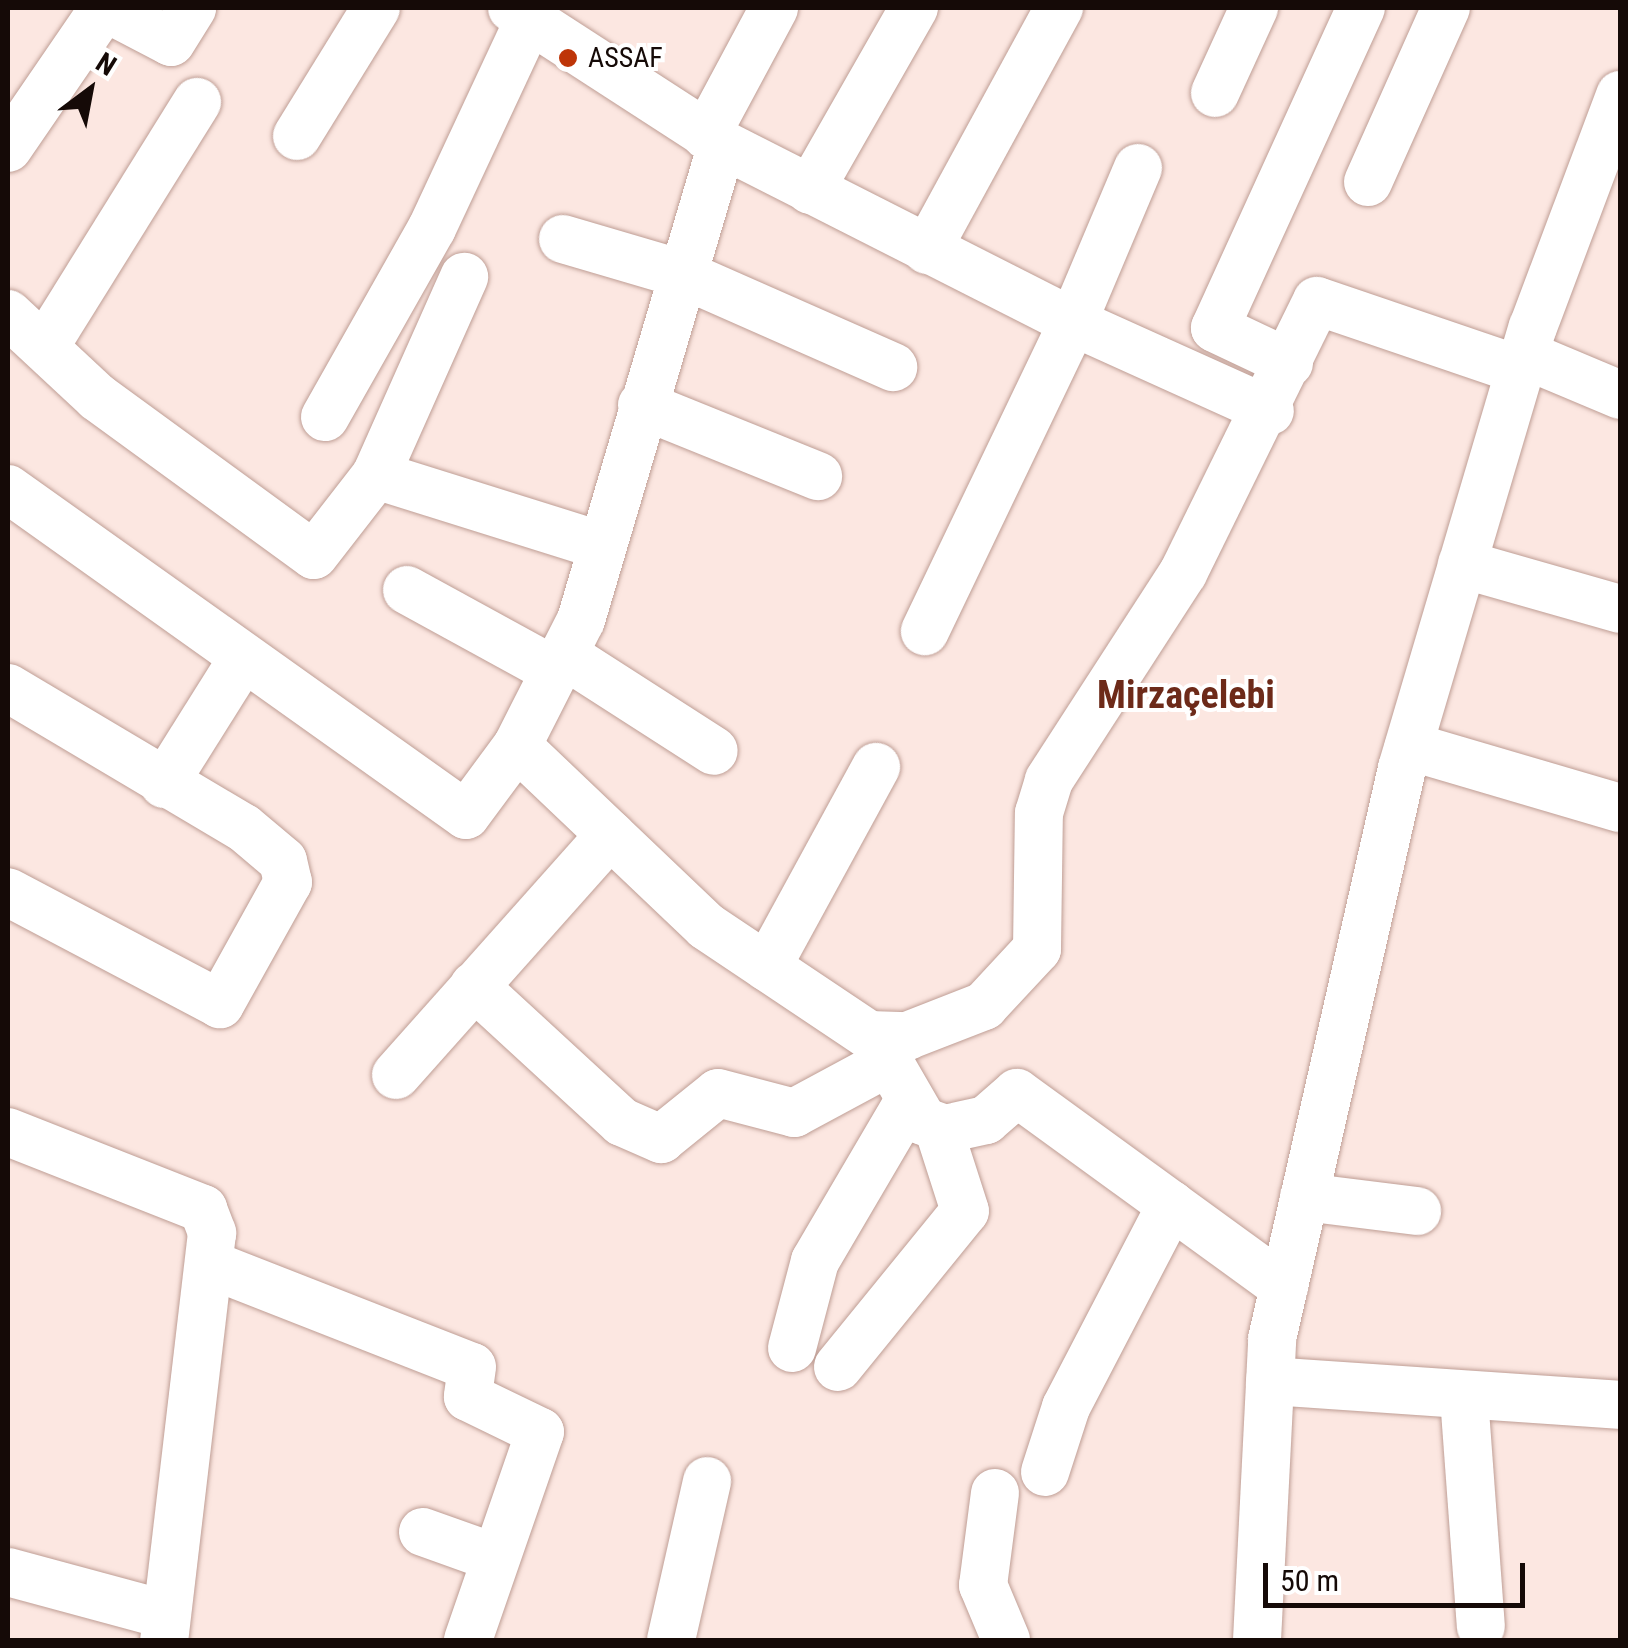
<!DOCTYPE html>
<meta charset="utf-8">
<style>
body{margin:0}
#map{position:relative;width:1628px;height:1648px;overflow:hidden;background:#fce7e1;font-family:"Roboto Condensed",sans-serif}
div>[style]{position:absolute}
.roads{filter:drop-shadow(0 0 2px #bf9e95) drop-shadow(0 0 2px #bf9e95)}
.minor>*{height:48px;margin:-24px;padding:0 24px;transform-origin:24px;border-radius:24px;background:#fff}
.dots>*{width:28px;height:28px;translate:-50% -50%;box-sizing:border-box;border:5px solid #fff;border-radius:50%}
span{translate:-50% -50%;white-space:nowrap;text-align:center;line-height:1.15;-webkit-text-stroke:8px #fff;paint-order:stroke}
.poi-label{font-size:28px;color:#150a07}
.left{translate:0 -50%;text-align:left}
.district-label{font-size:38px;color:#6d2a19;font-weight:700}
.frame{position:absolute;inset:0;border:10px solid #150a07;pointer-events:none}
.north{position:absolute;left:40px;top:40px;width:100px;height:100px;-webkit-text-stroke:8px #fff;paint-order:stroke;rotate:32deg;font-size:28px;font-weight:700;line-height:40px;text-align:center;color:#150a07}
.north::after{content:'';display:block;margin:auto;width:35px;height:45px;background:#150a07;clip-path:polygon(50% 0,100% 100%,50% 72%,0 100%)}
.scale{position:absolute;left:1263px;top:1563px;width:262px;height:45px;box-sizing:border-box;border:5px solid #150a07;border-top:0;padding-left:12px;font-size:30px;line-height:35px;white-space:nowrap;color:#150a07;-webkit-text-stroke:8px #fff;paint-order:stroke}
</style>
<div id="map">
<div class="roads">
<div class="minor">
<div style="left:106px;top:8px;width:73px;rotate:27.6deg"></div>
<div style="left:171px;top:42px;width:40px;rotate:-58deg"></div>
<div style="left:512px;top:8px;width:250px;rotate:32.9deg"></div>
<div style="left:722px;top:144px;width:394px;rotate:26.9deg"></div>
<div style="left:1073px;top:322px;width:343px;rotate:115.6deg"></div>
<div style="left:1215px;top:93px;width:94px;rotate:-65.4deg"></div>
<div style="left:706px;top:135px;width:144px;rotate:-61.8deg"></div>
<div style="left:297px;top:136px;width:150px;rotate:-58.3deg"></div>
<div style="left:8px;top:148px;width:170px;rotate:-55.6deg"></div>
<div style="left:1138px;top:168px;width:167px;rotate:112.9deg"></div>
<div style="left:1073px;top:322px;width:216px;rotate:24.3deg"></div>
<div style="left:1368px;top:182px;width:191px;rotate:-65.9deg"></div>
<div style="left:810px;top:190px;width:210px;rotate:-60.3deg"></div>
<div style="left:563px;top:239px;width:124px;rotate:16.4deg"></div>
<div style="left:682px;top:274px;width:231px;rotate:23.8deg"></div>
<div style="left:927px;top:250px;width:276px;rotate:-61.4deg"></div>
<div style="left:8px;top:314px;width:122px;rotate:43deg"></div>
<div style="left:97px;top:397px;width:268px;rotate:36.1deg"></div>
<div style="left:314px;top:555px;width:101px;rotate:-52.2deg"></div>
<div style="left:376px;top:475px;width:217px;rotate:-66deg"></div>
<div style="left:47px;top:343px;width:284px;rotate:-58.1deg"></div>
<div style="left:1525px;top:355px;width:103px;rotate:22.8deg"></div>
<div style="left:1289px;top:363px;width:82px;rotate:-154.7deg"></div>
<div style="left:1215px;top:328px;width:352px;rotate:-65.5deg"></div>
<div style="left:642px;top:405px;width:190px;rotate:22deg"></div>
<div style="left:325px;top:417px;width:217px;rotate:-60.5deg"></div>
<div style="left:432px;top:228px;width:230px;rotate:-65deg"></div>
<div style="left:376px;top:475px;width:237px;rotate:17.4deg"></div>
<div style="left:8px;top:489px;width:562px;rotate:35.44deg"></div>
<div style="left:466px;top:815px;width:86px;rotate:-53.5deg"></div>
<div style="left:517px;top:746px;width:141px;rotate:-63.1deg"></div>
<div style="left:581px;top:620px;width:496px;rotate:-73.5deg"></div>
<div style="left:1462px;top:564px;width:164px;rotate:15.9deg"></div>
<div style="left:407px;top:590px;width:169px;rotate:28.7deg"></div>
<div style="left:563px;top:654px;width:179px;rotate:32.7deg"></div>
<div style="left:8px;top:688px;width:274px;rotate:30.7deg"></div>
<div style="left:244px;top:828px;width:51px;rotate:40.2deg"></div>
<div style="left:283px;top:861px;width:22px;rotate:77deg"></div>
<div style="left:288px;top:882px;width:140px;rotate:119.1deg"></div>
<div style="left:220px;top:1004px;width:240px;rotate:-152.2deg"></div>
<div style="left:517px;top:746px;width:261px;rotate:43.6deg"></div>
<div style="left:706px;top:926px;width:196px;rotate:33.8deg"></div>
<div style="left:869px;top:1035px;width:38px;rotate:2deg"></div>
<div style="left:907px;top:1036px;width:83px;rotate:-21.3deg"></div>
<div style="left:984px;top:1006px;width:78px;rotate:-47.1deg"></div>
<div style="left:1037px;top:949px;width:136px;rotate:-89.2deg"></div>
<div style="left:1039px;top:813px;width:34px;rotate:-73deg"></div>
<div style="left:1049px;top:780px;width:247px;rotate:-57.1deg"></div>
<div style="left:1183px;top:573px;width:303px;rotate:-63.8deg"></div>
<div style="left:1317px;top:301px;width:214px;rotate:18.8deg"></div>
<div style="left:1409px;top:746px;width:220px;rotate:16.4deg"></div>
<div style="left:164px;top:784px;width:149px;rotate:-57.9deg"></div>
<div style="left:767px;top:967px;width:228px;rotate:-61.4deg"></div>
<div style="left:474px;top:986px;width:201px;rotate:42.6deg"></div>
<div style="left:622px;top:1122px;width:43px;rotate:23.6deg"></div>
<div style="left:661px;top:1139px;width:73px;rotate:-38.9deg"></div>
<div style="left:718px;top:1093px;width:79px;rotate:14.7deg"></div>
<div style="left:794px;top:1113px;width:106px;rotate:-28.3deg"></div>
<div style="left:874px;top:1036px;width:98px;rotate:60deg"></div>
<div style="left:923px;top:1121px;width:23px;rotate:20deg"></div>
<div style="left:945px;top:1129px;width:42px;rotate:-12.4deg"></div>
<div style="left:986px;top:1120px;width:41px;rotate:-41.1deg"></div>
<div style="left:1017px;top:1093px;width:330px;rotate:36deg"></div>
<div style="left:396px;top:1075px;width:322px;rotate:-48.3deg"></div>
<div style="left:8px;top:1132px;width:210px;rotate:21.5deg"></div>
<div style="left:203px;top:1209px;width:26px;rotate:69deg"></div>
<div style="left:212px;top:1233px;width:410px;rotate:96.7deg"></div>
<div style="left:1304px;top:1197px;width:114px;rotate:7.1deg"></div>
<div style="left:209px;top:1264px;width:282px;rotate:21.4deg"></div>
<div style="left:472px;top:1367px;width:30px;rotate:98deg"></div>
<div style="left:468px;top:1397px;width:80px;rotate:25.9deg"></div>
<div style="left:540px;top:1432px;width:220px;rotate:109.1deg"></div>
<div style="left:792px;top:1348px;width:90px;rotate:-75.2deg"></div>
<div style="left:815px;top:1261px;width:180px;rotate:-59.6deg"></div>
<div style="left:838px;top:1367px;width:201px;rotate:-50.9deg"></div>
<div style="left:965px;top:1211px;width:88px;rotate:-107.8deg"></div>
<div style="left:1270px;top:1381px;width:351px;rotate:3.9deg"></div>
<div style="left:1464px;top:1397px;width:230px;rotate:85.8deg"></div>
<div style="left:1045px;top:1472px;width:68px;rotate:-72.1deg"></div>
<div style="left:1066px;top:1407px;width:228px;rotate:-62.5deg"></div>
<div style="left:995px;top:1493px;width:93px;rotate:97.4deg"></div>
<div style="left:983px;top:1585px;width:60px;rotate:67.3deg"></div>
<div style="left:423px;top:1532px;width:77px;rotate:19.6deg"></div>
<div style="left:8px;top:1572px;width:162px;rotate:15.1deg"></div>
<div style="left:671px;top:1640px;width:163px;rotate:-77.2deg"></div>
<div style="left:1257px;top:1640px;width:301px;rotate:-87.1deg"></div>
<div style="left:1272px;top:1339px;width:586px;rotate:-77.17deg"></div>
<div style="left:1402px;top:768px;width:460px;rotate:-73.5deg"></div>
<div style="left:1533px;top:327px;width:248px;rotate:-69.4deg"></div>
</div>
</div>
<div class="dots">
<div style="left:568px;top:58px;background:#be3508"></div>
</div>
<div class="poi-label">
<span class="left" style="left:588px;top:58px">ASSAF</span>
</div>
<div class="district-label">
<span style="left:1186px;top:696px">Mirzaçelebi</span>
</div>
<div class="frame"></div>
<div class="north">N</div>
<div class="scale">50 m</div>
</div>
